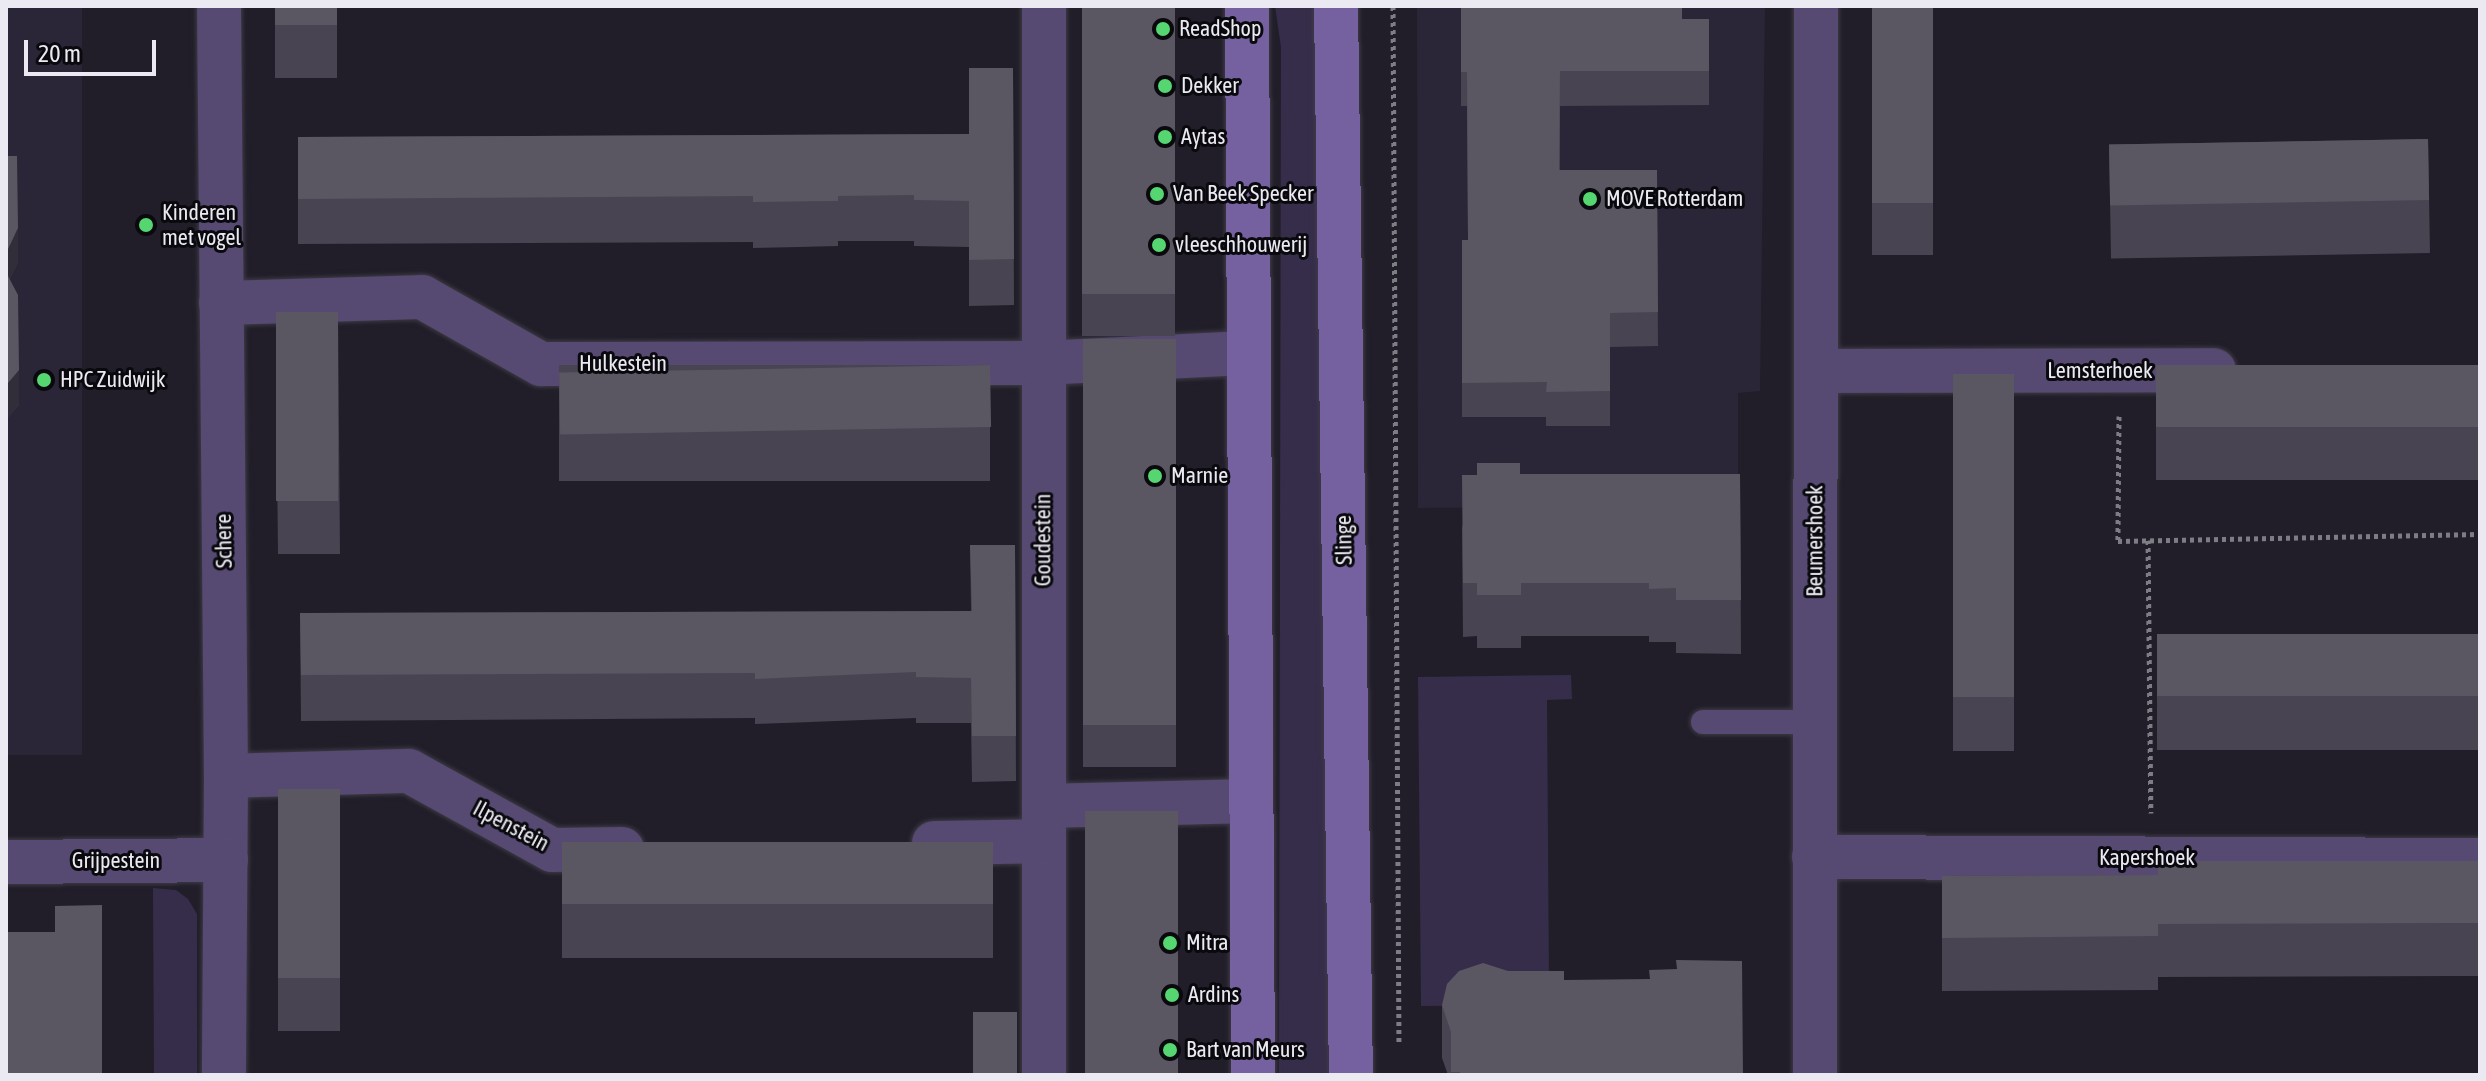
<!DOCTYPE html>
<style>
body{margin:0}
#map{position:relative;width:2486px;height:1081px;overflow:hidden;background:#211e29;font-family:"Asap Condensed",sans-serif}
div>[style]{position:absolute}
.built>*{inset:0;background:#2b2637;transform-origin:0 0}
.green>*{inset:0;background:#362d4b}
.path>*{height:5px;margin-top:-2.5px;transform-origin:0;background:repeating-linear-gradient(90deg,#7e7c85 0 4px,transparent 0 8px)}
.roads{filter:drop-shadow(0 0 2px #3d3a45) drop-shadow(0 0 2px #3d3a45)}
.lane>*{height:24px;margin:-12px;padding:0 12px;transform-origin:12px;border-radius:12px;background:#564a72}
.street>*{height:44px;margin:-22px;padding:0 22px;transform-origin:22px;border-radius:22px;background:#564a72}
.secondary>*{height:44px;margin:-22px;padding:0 22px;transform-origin:22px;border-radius:22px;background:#7561a0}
.wall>*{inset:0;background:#484451;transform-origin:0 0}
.shaded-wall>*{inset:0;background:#312e3a}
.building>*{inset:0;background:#5a5662;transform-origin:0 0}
.dots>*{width:22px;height:22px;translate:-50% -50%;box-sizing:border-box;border:4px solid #0a090e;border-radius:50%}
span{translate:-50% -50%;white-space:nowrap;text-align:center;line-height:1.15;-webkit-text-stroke:6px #0a090e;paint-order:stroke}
.poi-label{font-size:22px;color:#ebe9f1}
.left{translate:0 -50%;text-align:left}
.street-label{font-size:22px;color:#ebe9f1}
.frame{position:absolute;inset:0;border:8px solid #ebe9f1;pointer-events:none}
.scale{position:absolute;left:24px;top:40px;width:132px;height:36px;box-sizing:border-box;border:4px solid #ebe9f1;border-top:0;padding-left:10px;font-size:24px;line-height:28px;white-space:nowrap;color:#ebe9f1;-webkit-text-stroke:6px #0a090e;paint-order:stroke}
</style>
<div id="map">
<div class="built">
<div style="left:6px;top:6px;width:76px;height:749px"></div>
<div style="clip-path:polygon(1417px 6px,1765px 6px,1760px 391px,1738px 393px,1738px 505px,1418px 508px)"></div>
</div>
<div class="green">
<div style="clip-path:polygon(1275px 6px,1326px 6px,1332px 1075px,1279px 1075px,1281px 47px)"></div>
<div style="clip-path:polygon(1571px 675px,1572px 699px,1547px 700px,1549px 982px,1567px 1005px,1421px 1006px,1418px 677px)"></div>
<div style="clip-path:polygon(153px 888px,176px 890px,188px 899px,197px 914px,197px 1075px,154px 1075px)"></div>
</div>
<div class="path">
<div style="left:1393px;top:6px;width:1036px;rotate:89.67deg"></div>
<div style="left:2119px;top:416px;width:125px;rotate:90.5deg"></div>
<div style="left:2118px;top:541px;width:362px;rotate:-1.1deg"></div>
<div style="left:2148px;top:540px;width:273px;rotate:89.4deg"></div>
</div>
<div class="roads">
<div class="lane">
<div style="left:1703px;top:722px;width:112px"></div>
</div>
<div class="street">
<div style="left:219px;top:6px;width:770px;rotate:89.48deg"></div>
<div style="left:226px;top:776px;width:299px;rotate:90.4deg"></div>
<div style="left:1044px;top:6px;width:1069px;rotate:90deg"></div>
<div style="left:221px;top:303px;width:201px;rotate:-1.7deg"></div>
<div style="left:422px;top:297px;width:137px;rotate:29.4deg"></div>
<div style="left:541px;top:364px;width:500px;rotate:-0.11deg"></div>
<div style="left:1041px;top:363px;width:205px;rotate:-2.8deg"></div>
<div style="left:1816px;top:371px;width:398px;rotate:-0.1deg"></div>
<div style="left:226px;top:776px;width:183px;rotate:-1.6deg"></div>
<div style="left:409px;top:771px;width:163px;rotate:28.9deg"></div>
<div style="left:552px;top:850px;width:70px;rotate:-0.8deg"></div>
<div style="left:1044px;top:806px;width:207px;rotate:-1.4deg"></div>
<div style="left:934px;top:843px;width:110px;rotate:-1deg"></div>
<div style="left:1814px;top:857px;width:666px;rotate:0.26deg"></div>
<div style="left:6px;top:862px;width:220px;rotate:-0.5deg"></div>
<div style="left:1815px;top:1075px;width:1069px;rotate:-89.95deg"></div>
</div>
<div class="secondary">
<div style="left:1247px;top:6px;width:1069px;rotate:89.68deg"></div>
<div style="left:1336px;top:6px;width:1069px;rotate:89.2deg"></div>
</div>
</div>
<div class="wall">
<div style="left:275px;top:6px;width:62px;height:72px"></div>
<div style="left:1082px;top:6px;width:93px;height:330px"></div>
<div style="clip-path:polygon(1461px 6px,1682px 19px,1709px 19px,1709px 105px,1560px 106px,1560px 170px,1657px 170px,1658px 346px,1610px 347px,1610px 426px,1546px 426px,1546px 417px,1462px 417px,1462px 240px,1468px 240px,1467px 106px,1461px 106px)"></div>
<div style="left:1872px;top:6px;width:61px;height:249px"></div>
<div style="clip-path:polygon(1013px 68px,1014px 305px,969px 306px,969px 247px,914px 246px,914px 241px,838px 241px,838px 246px,753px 248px,753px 242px,298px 244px,298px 137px,969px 134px)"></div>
<div style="left:2428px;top:139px;width:114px;height:319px;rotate:89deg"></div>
<div style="clip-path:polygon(6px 156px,18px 262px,10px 279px,19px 405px,7px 418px,6px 439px)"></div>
<div style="clip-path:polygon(338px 312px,340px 554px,278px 554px,276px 366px)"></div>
<div style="left:1176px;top:339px;width:428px;height:93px;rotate:90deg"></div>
<div style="left:990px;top:365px;width:116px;height:431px;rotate:90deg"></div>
<div style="left:2480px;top:365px;width:115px;height:324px;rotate:90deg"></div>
<div style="left:1953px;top:374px;width:61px;height:377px"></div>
<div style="clip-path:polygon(1740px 474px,1741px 654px,1676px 653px,1676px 642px,1649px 642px,1649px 636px,1521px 636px,1521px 648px,1477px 648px,1477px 636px,1463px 637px,1462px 528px,1477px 475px)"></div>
<div style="clip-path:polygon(970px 545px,1015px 545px,1016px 781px,972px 782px,971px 723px,916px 723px,916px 718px,755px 724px,755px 718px,301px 721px,300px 613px,971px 611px)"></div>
<div style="left:2157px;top:634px;width:323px;height:116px"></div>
<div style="left:278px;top:789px;width:62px;height:242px"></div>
<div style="left:993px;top:842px;width:116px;height:431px;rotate:90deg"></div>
<div style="clip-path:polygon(2480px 861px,2480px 976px,2158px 977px,2158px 990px,1942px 991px,1942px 876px,2158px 875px)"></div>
<div style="clip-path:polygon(1564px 980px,1743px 1075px,1448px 1075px,1442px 1058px,1442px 1005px)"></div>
</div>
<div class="shaded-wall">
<div style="clip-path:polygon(18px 228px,18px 262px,7px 286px,7px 251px)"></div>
<div style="clip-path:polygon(19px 370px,19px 405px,7px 418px,7px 439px,7px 384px)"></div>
</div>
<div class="building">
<div style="left:275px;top:6px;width:62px;height:19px"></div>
<div style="left:1082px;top:6px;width:93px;height:288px"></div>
<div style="clip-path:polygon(1461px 6px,1682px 6px,1682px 19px,1709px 19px,1709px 71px,1560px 71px,1559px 170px,1657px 170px,1658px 312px,1610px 313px,1610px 391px,1546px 392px,1547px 382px,1462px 383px,1462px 240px,1468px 240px,1467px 72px,1461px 72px)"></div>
<div style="left:1872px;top:6px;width:61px;height:197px"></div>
<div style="clip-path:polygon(969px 68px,1013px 68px,1014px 259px,969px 260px,969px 201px,914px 200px,914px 195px,838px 196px,838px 201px,753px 202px,753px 196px,298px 199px,298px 137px,969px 134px)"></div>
<div style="left:2428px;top:139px;width:61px;height:319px;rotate:89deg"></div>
<div style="clip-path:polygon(6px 156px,17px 156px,18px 228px,7px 251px,7px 274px,18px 295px,19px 370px,7px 384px,6px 405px)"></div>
<div style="left:276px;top:312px;width:62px;height:189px"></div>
<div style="left:1176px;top:339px;width:386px;height:93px;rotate:90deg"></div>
<div style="left:990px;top:365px;width:62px;height:431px;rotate:89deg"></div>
<div style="left:2480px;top:365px;width:62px;height:324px;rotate:90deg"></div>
<div style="left:1953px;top:374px;width:61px;height:323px"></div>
<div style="clip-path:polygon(1477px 463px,1520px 463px,1520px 474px,1740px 474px,1741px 600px,1676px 600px,1676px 588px,1649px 589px,1649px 583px,1521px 583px,1521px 595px,1477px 595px,1477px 583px,1463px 583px,1462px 475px,1477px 475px)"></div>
<div style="clip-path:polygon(970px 545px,1015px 545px,1016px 736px,972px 736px,971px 678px,916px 677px,916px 672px,755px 679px,755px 673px,301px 675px,300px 613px,972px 611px)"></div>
<div style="left:2157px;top:634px;width:323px;height:62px"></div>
<div style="left:278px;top:789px;width:62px;height:189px"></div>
<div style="left:1178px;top:811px;width:264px;height:93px;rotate:90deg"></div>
<div style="left:993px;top:842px;width:62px;height:431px;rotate:90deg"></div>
<div style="clip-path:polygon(2158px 861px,2480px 861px,2480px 923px,2158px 924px,2158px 936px,1942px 938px,1942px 876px,2158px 875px)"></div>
<div style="clip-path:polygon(102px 905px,102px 1075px,6px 1075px,6px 932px,55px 932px,55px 906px)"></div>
<div style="clip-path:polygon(1676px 960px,1742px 961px,1743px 1075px,1460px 1075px,1460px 1072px,1451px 1072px,1451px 1032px,1442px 1005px,1447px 984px,1459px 971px,1483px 963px,1508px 971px,1564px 971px,1564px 980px,1650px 979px,1649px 970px,1677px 969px)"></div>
<div style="left:1017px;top:1012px;width:63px;height:44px;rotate:90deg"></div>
</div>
<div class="dots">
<div style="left:1163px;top:29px;background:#56d671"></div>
<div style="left:1165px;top:86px;background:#56d671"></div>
<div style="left:1165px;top:137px;background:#56d671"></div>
<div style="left:1157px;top:194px;background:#56d671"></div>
<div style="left:1590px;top:199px;background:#56d671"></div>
<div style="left:146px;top:225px;background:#56d671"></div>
<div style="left:1159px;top:245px;background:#56d671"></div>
<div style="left:44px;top:380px;background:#56d671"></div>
<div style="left:1155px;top:476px;background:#56d671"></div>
<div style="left:1170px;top:943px;background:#56d671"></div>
<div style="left:1172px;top:995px;background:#56d671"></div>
<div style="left:1170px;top:1050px;background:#56d671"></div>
</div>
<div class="poi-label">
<span class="left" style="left:1179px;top:29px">ReadShop</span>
<span class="left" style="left:1181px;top:86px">Dekker</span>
<span class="left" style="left:1181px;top:137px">Aytas</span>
<span class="left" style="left:1173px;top:194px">Van Beek Specker</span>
<span class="left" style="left:1606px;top:199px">MOVE Rotterdam</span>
<span class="left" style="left:162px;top:225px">Kinderen<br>met vogel</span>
<span class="left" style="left:1175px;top:245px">vleeschhouwerij</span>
<span class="left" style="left:60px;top:380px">HPC Zuidwijk</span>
<span class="left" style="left:1171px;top:476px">Marnie</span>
<span class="left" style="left:1186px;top:943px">Mitra</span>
<span class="left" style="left:1188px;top:995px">Ardins</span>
<span class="left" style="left:1186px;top:1050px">Bart van Meurs</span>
</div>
<div class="street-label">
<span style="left:623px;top:364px">Hulkestein</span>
<span style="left:2100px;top:371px">Lemsterhoek</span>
<span style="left:1043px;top:540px;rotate:-90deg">Goudestein</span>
<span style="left:1344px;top:540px;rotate:-91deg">Slinge</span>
<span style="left:224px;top:541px;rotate:-91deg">Schere</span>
<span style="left:1815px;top:541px;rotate:-90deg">Beumershoek</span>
<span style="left:511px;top:826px;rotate:28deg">Ilpenstein</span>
<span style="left:2147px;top:858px">Kapershoek</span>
<span style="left:116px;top:861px">Grijpestein</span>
</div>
<div class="frame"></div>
<div class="scale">20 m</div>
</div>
